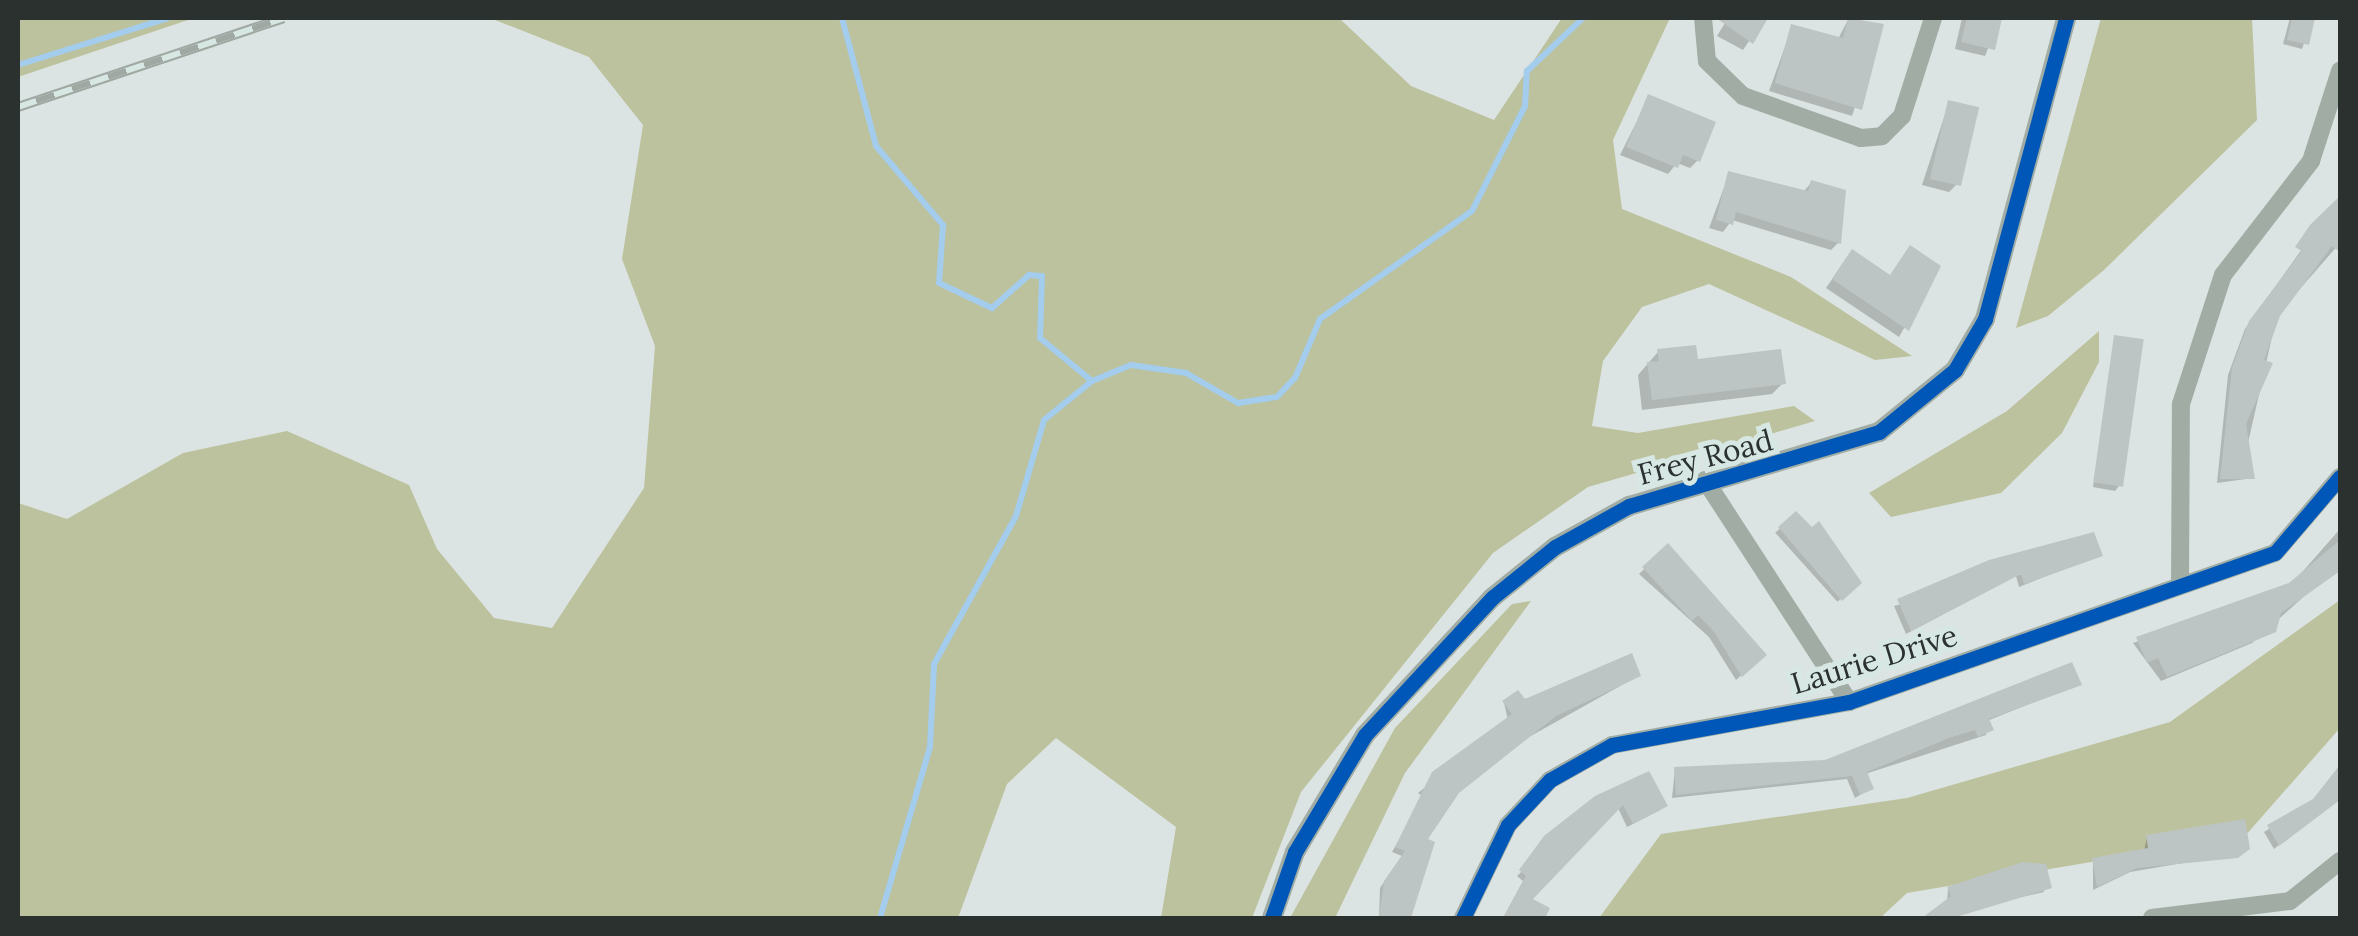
<!DOCTYPE html>
<style>
body{margin:0}
#map{position:relative;width:2358px;height:936px;overflow:hidden;background:#dbe4e2;font-family:Lora,serif}
div>[style]{position:absolute}
.forest>*{inset:0;background:#bcc29d}
.shadow>*{inset:0;background:#0003;transform-origin:0 0}
.stream>*{height:6px;margin:-3px;padding:0 3px;transform-origin:3px;border-radius:3px;background:#a4cced}
.building>*{inset:0;background:#bdc4c4;transform-origin:0 0}
.minor>*{height:18px;margin:-9px;padding:0 9px;transform-origin:9px;border-radius:9px;background:#a1ada4}
.tertiary>*{height:20px;margin:-10px;padding:0 10px;transform-origin:10px;border-radius:10px;background:#a1ada4}
.rail>*{height:10px;margin-top:-5px;transform-origin:0;background:repeating-linear-gradient(90deg,#d7e8e4 0 19px,#9fa8a2 0 38px);box-sizing:border-box;border-block:2px solid #9fa8a2}
.cycleway>*{height:15px;margin:-7.5px;padding:0 7.5px;transform-origin:7.5px;border-radius:7.5px;background:#0057b8}
span{translate:-50% -50%;white-space:nowrap;text-align:center;line-height:1.15;-webkit-text-stroke:10px #d7e8e4;paint-order:stroke}
.street-label{font-size:30px;color:#2a312f}
.frame{position:absolute;inset:0;border:20px solid #2a312f;pointer-events:none}
</style>
<div id="map">
<div class="forest">
<div style="clip-path:polygon(18px 18px,194px 18px,18px 77px)"></div>
<div style="clip-path:polygon(490px 18px,1339px 18px,1411px 86px,1494px 120px,1562px 18px,1670px 18px,1613px 140px,1622px 209px,1791px 277px,1912px 356px,1875px 360px,1709px 284px,1642px 307px,1603px 361px,1592px 426px,1638px 433px,1794px 406px,1815px 421px,1588px 487px,1493px 553px,1301px 792px,1252px 918px,1161px 918px,1176px 827px,1056px 738px,1007px 784px,958px 918px,18px 918px,18px 503px,67px 519px,183px 453px,287px 431px,409px 485px,437px 549px,494px 618px,552px 628px,644px 488px,655px 346px,622px 259px,643px 125px,589px 57px)"></div>
<div style="clip-path:polygon(2101px 18px,2252px 18px,2257px 120px,2104px 270px,2048px 316px,2016px 328px)"></div>
<div style="clip-path:polygon(2099px 331px,2099px 362px,2062px 433px,2001px 493px,1891px 517px,1869px 493px,2007px 411px)"></div>
<div style="clip-path:polygon(2340px 600px,2340px 728px,2245px 836px,1907px 893px,1880px 918px,1599px 918px,1661px 834px,1907px 798px,2170px 722px)"></div>
<div style="clip-path:polygon(1531px 601px,1405px 773px,1335px 918px,1290px 918px,1395px 728px,1512px 604px)"></div>
</div>
<div class="shadow">
<div style="clip-path:polygon(1728px 18px,1765px 18px,1743px 50px,1717px 36px)"></div>
<div style="clip-path:polygon(1849px 18px,1881px 26px,1852px 116px,1769px 91px,1792px 27px,1838px 39px)"></div>
<div style="clip-path:polygon(1962px 18px,2000px 18px,1985px 56px,1955px 49px)"></div>
<div style="clip-path:polygon(2290px 18px,2313px 18px,2302px 49px,2283px 44px)"></div>
<div style="clip-path:polygon(1649px 97px,1698px 160px,1690px 168px,1677px 163px,1668px 174px,1620px 155px)"></div>
<div style="clip-path:polygon(1949px 102px,1957px 184px,1949px 192px,1922px 185px)"></div>
<div style="clip-path:polygon(1729px 174px,1804px 191px,1811px 183px,1839px 242px,1831px 250px,1732px 220px,1723px 232px,1709px 228px)"></div>
<div style="clip-path:polygon(2340px 196px,2340px 243px,2277px 315px,2243px 465px,2253px 478px,2217px 483px,2228px 375px,2245px 329px)"></div>
<div style="clip-path:polygon(1845px 260px,1889px 277px,1938px 267px,1899px 337px,1826px 288px)"></div>
<div style="clip-path:polygon(2115px 338px,2119px 486px,2115px 491px,2093px 487px)"></div>
<div style="clip-path:polygon(1658px 352px,1696px 362px,1783px 383px,1772px 394px,1642px 410px,1638px 375px)"></div>
<div style="left:1796px;top:514px;width:93px;height:28px;rotate:48deg"></div>
<div style="clip-path:polygon(2340px 529px,2340px 564px,2252px 643px,2161px 681px,2133px 643px,2290px 586px)"></div>
<div style="clip-path:polygon(1668px 546px,1764px 655px,1736px 680px,1709px 637px,1639px 574px)"></div>
<div style="clip-path:polygon(2100px 555px,2019px 587px,2016px 576px,1906px 634px,1894px 606px)"></div>
<div style="clip-path:polygon(1638px 676px,1502px 752px,1456px 793px,1424px 840px,1408px 918px,1379px 918px,1380px 888px,1402px 856px,1392px 852px,1424px 797px,1418px 793px,1508px 720px,1504px 703px)"></div>
<div style="clip-path:polygon(2079px 684px,1987px 721px,1986px 735px,1865px 774px,1871px 788px,1855px 798px,1847px 779px,1672px 798px,1675px 769px,1825px 762px)"></div>
<div style="clip-path:polygon(2340px 765px,2340px 796px,2274px 849px,2264px 832px,2312px 802px)"></div>
<div style="clip-path:polygon(1597px 798px,1660px 810px,1627px 827px,1618px 808px,1529px 900px,1547px 909px,1539px 918px,1503px 918px,1523px 881px,1517px 876px)"></div>
<div style="clip-path:polygon(2147px 837px,2242px 853px,2130px 872px,2093px 890px,2093px 860px,2144px 851px)"></div>
<div style="clip-path:polygon(2044px 866px,2044px 892px,1927px 918px,1947px 902px,1948px 889px)"></div>
</div>
<div class="stream">
<div style="left:842px;top:18px;width:132px;rotate:75.1deg"></div>
<div style="left:876px;top:146px;width:104px;rotate:49.7deg"></div>
<div style="left:943px;top:225px;width:58px;rotate:93.9deg"></div>
<div style="left:939px;top:283px;width:59px;rotate:25.3deg"></div>
<div style="left:992px;top:308px;width:50px;rotate:-41.7deg"></div>
<div style="left:1029px;top:275px;width:13px;rotate:4deg"></div>
<div style="left:1042px;top:276px;width:62px;rotate:91.8deg"></div>
<div style="left:1040px;top:338px;width:67px;rotate:39.6deg"></div>
<div style="left:18px;top:65px;width:157px;rotate:-17.4deg"></div>
<div style="left:880px;top:918px;width:178px;rotate:-73.7deg"></div>
<div style="left:930px;top:747px;width:83px;rotate:-87.2deg"></div>
<div style="left:934px;top:664px;width:169px;rotate:-61deg"></div>
<div style="left:1016px;top:516px;width:100px;rotate:-73.7deg"></div>
<div style="left:1044px;top:420px;width:62px;rotate:-39.1deg"></div>
<div style="left:1092px;top:381px;width:42px;rotate:-22.3deg"></div>
<div style="left:1131px;top:365px;width:56px;rotate:8.3deg"></div>
<div style="left:1186px;top:373px;width:60px;rotate:30deg"></div>
<div style="left:1238px;top:403px;width:39px;rotate:-9deg"></div>
<div style="left:1277px;top:397px;width:26px;rotate:-47deg"></div>
<div style="left:1295px;top:378px;width:64px;rotate:-67deg"></div>
<div style="left:1320px;top:319px;width:186px;rotate:-35.4deg"></div>
<div style="left:1472px;top:211px;width:118px;rotate:-63.2deg"></div>
<div style="left:1525px;top:106px;width:35px;rotate:-87deg"></div>
<div style="left:1527px;top:71px;width:77px;rotate:-43.4deg"></div>
</div>
<div class="building">
<div style="clip-path:polygon(1716px 18px,1768px 18px,1753px 44px)"></div>
<div style="clip-path:polygon(1848px 18px,1884px 24px,1862px 110px,1775px 83px,1791px 24px,1843px 38px)"></div>
<div style="clip-path:polygon(1967px 18px,2002px 18px,1995px 50px,1961px 42px)"></div>
<div style="clip-path:polygon(2292px 18px,2315px 18px,2309px 45px,2287px 40px)"></div>
<div style="clip-path:polygon(1648px 94px,1716px 122px,1700px 162px,1683px 155px,1678px 168px,1626px 147px)"></div>
<div style="left:1948px;top:100px;width:32px;height:81px;rotate:13deg"></div>
<div style="clip-path:polygon(1728px 171px,1808px 191px,1811px 180px,1846px 190px,1841px 244px,1736px 212px,1733px 225px,1716px 220px)"></div>
<div style="clip-path:polygon(2340px 196px,2340px 252px,2332px 246px,2280px 316px,2264px 360px,2273px 363px,2246px 424px,2255px 479px,2220px 479px,2232px 368px,2249px 321px,2302px 251px,2295px 247px,2310px 225px)"></div>
<div style="clip-path:polygon(1910px 245px,1941px 266px,1909px 331px,1832px 279px,1852px 249px,1890px 275px)"></div>
<div style="left:2114px;top:335px;width:30px;height:149px;rotate:8deg"></div>
<div style="clip-path:polygon(1696px 345px,1698px 359px,1781px 349px,1786px 384px,1652px 400px,1647px 362px,1659px 361px,1657px 349px)"></div>
<div style="clip-path:polygon(1796px 511px,1812px 527px,1819px 521px,1862px 583px,1842px 601px,1778px 527px)"></div>
<div style="clip-path:polygon(2094px 532px,2103px 556px,2024px 584px,2021px 574px,1911px 631px,1897px 599px,1989px 560px)"></div>
<div style="clip-path:polygon(2340px 540px,2340px 571px,2281px 613px,2276px 632px,2167px 677px,2158px 658px,2147px 663px,2136px 637px,2289px 583px)"></div>
<div style="clip-path:polygon(1668px 543px,1767px 655px,1742px 677px,1714px 632px,1698px 615px,1692px 621px,1642px 567px)"></div>
<div style="clip-path:polygon(1632px 653px,1641px 676px,1556px 716px,1459px 793px,1428px 839px,1435px 842px,1411px 918px,1379px 918px,1384px 881px,1405px 851px,1395px 847px,1432px 772px,1512px 714px,1502px 701px,1518px 690px,1525px 699px)"></div>
<div style="clip-path:polygon(2072px 662px,2082px 685px,1989px 719px,1994px 730px,1978px 737px,1975px 730px,1949px 738px,1867px 772px,1874px 789px,1860px 795px,1852px 776px,1676px 795px,1674px 767px,1825px 760px)"></div>
<div style="clip-path:polygon(2340px 765px,2340px 800px,2279px 846px,2267px 825px,2313px 799px)"></div>
<div style="clip-path:polygon(1649px 771px,1668px 806px,1633px 824px,1623px 805px,1533px 899px,1550px 908px,1545px 918px,1503px 918px,1526px 876px,1519px 870px,1544px 836px,1595px 796px)"></div>
<div style="clip-path:polygon(2245px 819px,2250px 849px,2238px 858px,2137px 868px,2097px 887px,2092px 858px,2148px 848px,2146px 835px)"></div>
<div style="clip-path:polygon(2023px 862px,2046px 864px,2052px 888px,1953px 918px,1922px 918px,1951px 896px,1947px 887px)"></div>
</div>
<div class="minor">
<div style="left:1703px;top:18px;width:43px;rotate:84.7deg"></div>
<div style="left:1707px;top:61px;width:50px;rotate:44.2deg"></div>
<div style="left:1743px;top:96px;width:125px;rotate:19.6deg"></div>
<div style="left:1861px;top:138px;width:21px;rotate:-5deg"></div>
<div style="left:1882px;top:136px;width:28px;rotate:-45deg"></div>
<div style="left:1902px;top:116px;width:103px;rotate:-72.4deg"></div>
<div style="left:1705px;top:480px;width:265px;rotate:57deg"></div>
<div style="left:2180px;top:584px;width:180px;rotate:-89.7deg"></div>
<div style="left:2181px;top:404px;width:136px;rotate:-72deg"></div>
<div style="left:2223px;top:275px;width:144px;rotate:-52.3deg"></div>
<div style="left:2311px;top:161px;width:95px;rotate:-72.1deg"></div>
<div style="left:1463px;top:918px;width:103px;rotate:-64.2deg"></div>
<div style="left:1508px;top:825px;width:62px;rotate:-47deg"></div>
<div style="left:1550px;top:780px;width:71px;rotate:-29.4deg"></div>
<div style="left:1612px;top:745px;width:241px;rotate:-10.3deg"></div>
<div style="left:1849px;top:702px;width:451px;rotate:-19.3deg"></div>
<div style="left:2275px;top:553px;width:100px;rotate:-49.5deg"></div>
<div style="left:2152px;top:918px;width:139px;rotate:-7deg"></div>
<div style="left:2290px;top:901px;width:64px;rotate:-38.7deg"></div>
</div>
<div class="tertiary">
<div style="left:1272px;top:918px;width:70px;rotate:-70.8deg"></div>
<div style="left:1295px;top:852px;width:136px;rotate:-59.1deg"></div>
<div style="left:1365px;top:735px;width:188px;rotate:-47.2deg"></div>
<div style="left:1493px;top:597px;width:80px;rotate:-38.9deg"></div>
<div style="left:1555px;top:547px;width:85px;rotate:-29deg"></div>
<div style="left:1629px;top:506px;width:261px;rotate:-16.5deg"></div>
<div style="left:1879px;top:432px;width:98px;rotate:-39.2deg"></div>
<div style="left:1955px;top:370px;width:59px;rotate:-59.5deg"></div>
<div style="left:1985px;top:319px;width:312px;rotate:-74.9deg"></div>
</div>
<div class="rail">
<div style="left:18px;top:107px;width:280px;rotate:-18.5deg"></div>
</div>
<div class="cycleway">
<div style="left:1272px;top:918px;width:70px;rotate:-70.8deg"></div>
<div style="left:1295px;top:852px;width:136px;rotate:-59.1deg"></div>
<div style="left:1365px;top:735px;width:188px;rotate:-47.2deg"></div>
<div style="left:1493px;top:597px;width:80px;rotate:-38.9deg"></div>
<div style="left:1555px;top:547px;width:85px;rotate:-29deg"></div>
<div style="left:1629px;top:506px;width:261px;rotate:-16.5deg"></div>
<div style="left:1879px;top:432px;width:98px;rotate:-39.2deg"></div>
<div style="left:1955px;top:370px;width:59px;rotate:-59.5deg"></div>
<div style="left:1985px;top:319px;width:312px;rotate:-74.9deg"></div>
<div style="left:1463px;top:918px;width:103px;rotate:-64.2deg"></div>
<div style="left:1508px;top:825px;width:62px;rotate:-47deg"></div>
<div style="left:1550px;top:780px;width:71px;rotate:-29.4deg"></div>
<div style="left:1612px;top:745px;width:241px;rotate:-10.3deg"></div>
<div style="left:1849px;top:702px;width:451px;rotate:-19.3deg"></div>
<div style="left:2275px;top:553px;width:100px;rotate:-49.5deg"></div>
</div>
<div class="street-label">
<span style="left:1705px;top:457px;rotate:-15deg">Frey Road</span>
<span style="left:1874px;top:659px;rotate:-17deg">Laurie Drive</span>
</div>
<div class="frame"></div>
</div>
